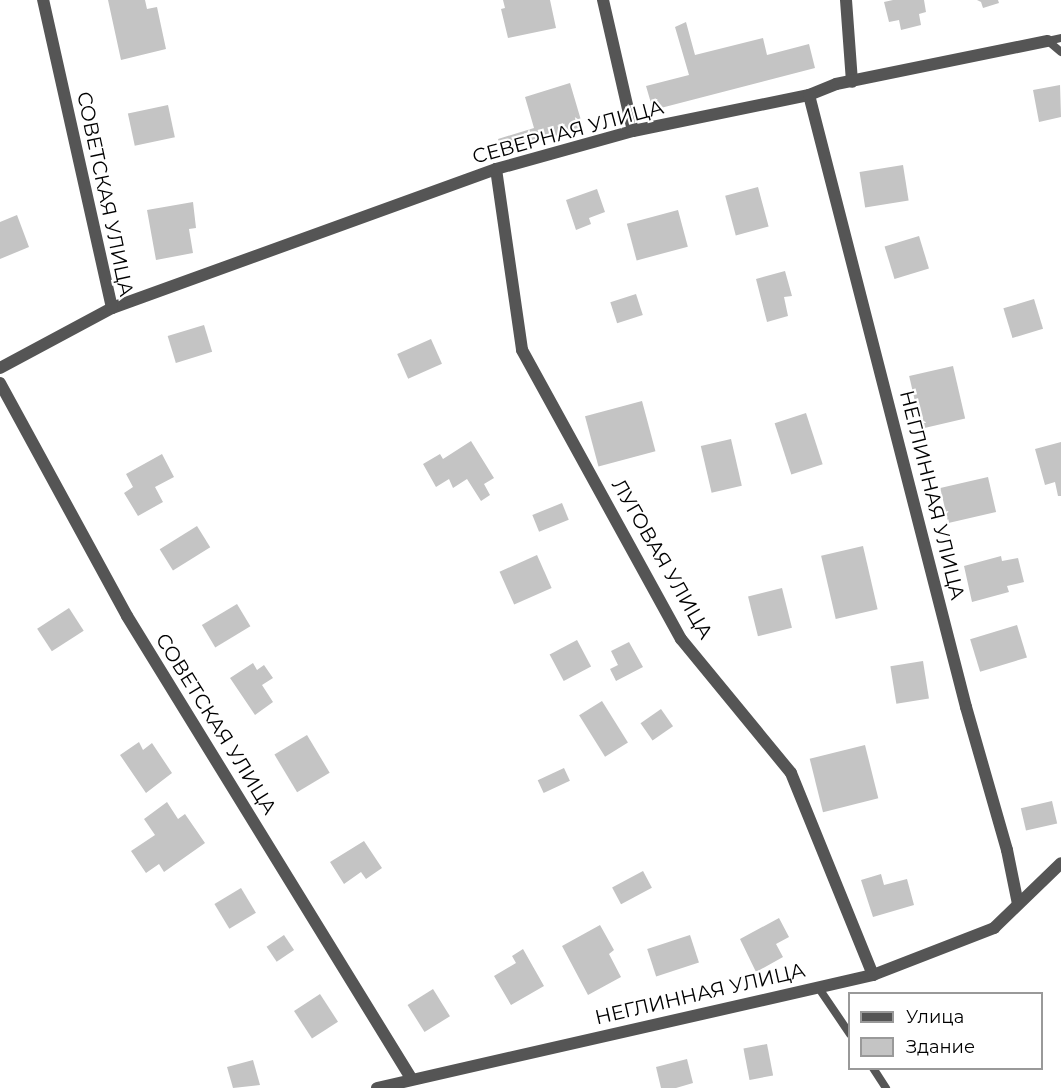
<!DOCTYPE html>
<meta charset="utf-8">
<style>
body{margin:0}
#map{position:relative;width:1061px;height:1088px;overflow:hidden;background:#fff;font-family:Montserrat,sans-serif}
div>[style]{position:absolute}
.building>*{inset:0;background:#c4c4c4;transform-origin:0 0}
.service>*{height:8px;margin:-4px;padding:0 4px;transform-origin:4px;border-radius:4px;background:#555}
.minor>*{height:12px;margin:-6px;padding:0 6px;transform-origin:6px;border-radius:6px;background:#555}
span{translate:-50% -50%;white-space:nowrap;text-align:center;line-height:1.15;-webkit-text-stroke:4.5px #fff;paint-order:stroke}
.street-label{font-size:20px;color:#000}
.legend{position:absolute;left:848px;top:992px;width:195px;height:78px;box-sizing:border-box;background:#fff;border:2px solid #999;margin:0;padding:8px 10px;list-style:none;font-size:18px;color:#000}
.legend li{display:flex;align-items:center;gap:12px;height:30px}
.legend b{width:30px;border:2px solid #999}
</style>
<div id="map">
<div class="building">
<div style="clip-path:polygon(108px 0,145px 0,147px 9px,157px 7px,166px 49px,121px 60px)"></div>
<div style="clip-path:polygon(503px 0,550px 0,556px 28px,508px 38px,501px 9px,505px 8px)"></div>
<div style="clip-path:polygon(893px 0,924px 0,926px 12px,919px 14px,921px 25px,901px 30px,899px 20px,889px 22px,884px 2px)"></div>
<div style="clip-path:polygon(977px 0,998px 0,999px 3px,983px 8px,981px 2px)"></div>
<div style="clip-path:polygon(686px 22px,695px 55px,763px 38px,767px 55px,809px 44px,815px 68px,653px 110px,646px 86px,689px 75px,675px 27px)"></div>
<div style="clip-path:polygon(570px 83px,583px 127px,502px 153px,498px 139px,534px 128px,525px 97px)"></div>
<div style="clip-path:polygon(1060px 85px,1061px 117px,1039px 122px,1033px 90px)"></div>
<div style="left:168px;top:105px;width:33px;height:41px;rotate:78deg"></div>
<div style="left:903px;top:165px;width:36px;height:44px;rotate:81deg"></div>
<div style="left:758px;top:187px;width:41px;height:34px;rotate:75deg"></div>
<div style="clip-path:polygon(597px 189px,605px 212px,589px 218px,591px 224px,576px 230px,566px 200px)"></div>
<div style="clip-path:polygon(193px 202px,196px 228px,189px 229px,193px 253px,156px 260px,147px 210px)"></div>
<div style="left:678px;top:210px;width:38px;height:53px;rotate:75deg"></div>
<div style="clip-path:polygon(17px 215px,29px 247px,0 259px,0 222px)"></div>
<div style="left:919px;top:236px;width:34px;height:36px;rotate:73deg"></div>
<div style="clip-path:polygon(785px 271px,792px 296px,784px 297px,788px 316px,767px 322px,756px 279px)"></div>
<div style="left:636px;top:294px;width:22px;height:27px;rotate:72deg"></div>
<div style="left:1034px;top:299px;width:31px;height:32px;rotate:73deg"></div>
<div style="left:204px;top:325px;width:28px;height:38px;rotate:73deg"></div>
<div style="left:431px;top:339px;width:27px;height:37px;rotate:66deg"></div>
<div style="left:953px;top:366px;width:54px;height:45px;rotate:77deg"></div>
<div style="left:642px;top:401px;width:52px;height:59px;rotate:75deg"></div>
<div style="left:806px;top:413px;width:54px;height:33px;rotate:72deg"></div>
<div style="left:731px;top:439px;width:48px;height:31px;rotate:77deg"></div>
<div style="clip-path:polygon(471px 441px,494px 478px,484px 484px,490px 495px,481px 501px,467px 479px,453px 488px,449px 479px,436px 487px,423px 464px,440px 454px,443px 459px)"></div>
<div style="clip-path:polygon(1061px 442px,1061px 496px,1058px 496px,1055px 482px,1045px 485px,1035px 449px)"></div>
<div style="clip-path:polygon(162px 454px,174px 477px,155px 487px,163px 502px,138px 516px,124px 493px,133px 487px,126px 474px)"></div>
<div style="left:988px;top:477px;width:36px;height:49px;rotate:77deg"></div>
<div style="left:562px;top:503px;width:18px;height:32px;rotate:68deg"></div>
<div style="left:197px;top:526px;width:25px;height:44px;rotate:58deg"></div>
<div style="left:863px;top:546px;width:65px;height:43px;rotate:77deg"></div>
<div style="left:537px;top:555px;width:36px;height:41px;rotate:66deg"></div>
<div style="clip-path:polygon(1001px 556px,1002px 561px,1018px 558px,1024px 582px,1007px 586px,1009px 592px,972px 602px,964px 566px)"></div>
<div style="left:782px;top:588px;width:41px;height:35px;rotate:76deg"></div>
<div style="left:237px;top:604px;width:26px;height:41px;rotate:59deg"></div>
<div style="left:69px;top:608px;width:27px;height:38px;rotate:57deg"></div>
<div style="left:1017px;top:625px;width:34px;height:49px;rotate:73deg"></div>
<div style="left:577px;top:640px;width:30px;height:31px;rotate:62deg"></div>
<div style="clip-path:polygon(629px 642px,643px 667px,616px 681px,610px 669px,618px 665px,611px 651px)"></div>
<div style="left:923px;top:661px;width:38px;height:33px;rotate:81deg"></div>
<div style="clip-path:polygon(253px 663px,257px 670px,264px 665px,273px 678px,262px 685px,273px 702px,255px 715px,230px 678px)"></div>
<div style="left:602px;top:701px;width:49px;height:27px;rotate:58deg"></div>
<div style="left:661px;top:709px;width:21px;height:25px;rotate:55deg"></div>
<div style="left:307px;top:735px;width:44px;height:38px;rotate:59deg"></div>
<div style="clip-path:polygon(139px 742px,143px 750px,152px 743px,172px 773px,146px 793px,120px 755px)"></div>
<div style="left:865px;top:745px;width:55px;height:57px;rotate:76deg"></div>
<div style="left:564px;top:768px;width:14px;height:29px;rotate:65deg"></div>
<div style="left:1052px;top:801px;width:23px;height:32px;rotate:77deg"></div>
<div style="clip-path:polygon(167px 802px,178px 819px,185px 814px,205px 843px,164px 872px,159px 864px,146px 873px,131px 851px,155px 835px,144px 819px)"></div>
<div style="clip-path:polygon(364px 841px,382px 868px,366px 879px,361px 872px,344px 884px,330px 862px)"></div>
<div style="left:643px;top:871px;width:19px;height:35px;rotate:62deg"></div>
<div style="clip-path:polygon(881px 874px,884px 885px,907px 879px,914px 905px,873px 917px,861px 880px)"></div>
<div style="left:241px;top:888px;width:29px;height:31px;rotate:59deg"></div>
<div style="clip-path:polygon(779px 918px,789px 937px,776px 944px,783px 957px,756px 972px,740px 939px)"></div>
<div style="clip-path:polygon(600px 925px,614px 950px,609px 954px,621px 977px,588px 995px,562px 946px)"></div>
<div style="left:284px;top:935px;width:18px;height:21px;rotate:56deg"></div>
<div style="left:690px;top:935px;width:29px;height:45px;rotate:72deg"></div>
<div style="clip-path:polygon(523px 949px,544px 986px,511px 1005px,494px 976px,516px 963px,512px 956px)"></div>
<div style="left:433px;top:989px;width:32px;height:30px;rotate:58deg"></div>
<div style="left:320px;top:994px;width:33px;height:31px;rotate:57deg"></div>
<div style="left:767px;top:1044px;width:32px;height:24px;rotate:79deg"></div>
<div style="clip-path:polygon(687px 1059px,693px 1083px,676px 1088px,661px 1088px,656px 1067px)"></div>
<div style="clip-path:polygon(253px 1060px,260px 1085px,233px 1088px,227px 1067px)"></div>
</div>
<div class="service">
<div style="left:1048px;top:41px;width:17px;rotate:40deg"></div>
<div style="left:1048px;top:41px;width:13px;rotate:-13deg"></div>
<div style="left:818px;top:987px;width:57px;rotate:55.8deg"></div>
<div style="left:873px;top:1068px;width:24px;rotate:57deg"></div>
</div>
<div class="minor">
<div style="left:603px;top:0;width:134px;rotate:77.1deg"></div>
<div style="left:846px;top:0;width:82px;rotate:85.8deg"></div>
<div style="left:809px;top:95px;width:632px;rotate:75.61deg"></div>
<div style="left:966px;top:707px;width:149px;rotate:74deg"></div>
<div style="left:1007px;top:850px;width:55px;rotate:78.5deg"></div>
<div style="left:496px;top:169px;width:183px;rotate:81.8deg"></div>
<div style="left:522px;top:350px;width:330px;rotate:61.2deg"></div>
<div style="left:681px;top:639px;width:173px;rotate:50.6deg"></div>
<div style="left:791px;top:773px;width:218px;rotate:67.9deg"></div>
<div style="left:112px;top:308px;width:408px;rotate:-19.9deg"></div>
<div style="left:496px;top:169px;width:142px;rotate:-15.5deg"></div>
<div style="left:633px;top:131px;width:180px;rotate:-11.6deg"></div>
<div style="left:809px;top:95px;width:29px;rotate:-22deg"></div>
<div style="left:836px;top:84px;width:216px;rotate:-11.5deg"></div>
<div style="left:0;top:368px;width:127px;rotate:-28.2deg"></div>
<div style="left:112px;top:308px;width:316px;rotate:-102.6deg"></div>
<div style="left:0;top:383px;width:265px;rotate:61.4deg"></div>
<div style="left:127px;top:616px;width:542px;rotate:58.42deg"></div>
<div style="left:377px;top:1088px;width:509px;rotate:-12.83deg"></div>
<div style="left:873px;top:975px;width:130px;rotate:-21.2deg"></div>
<div style="left:994px;top:928px;width:93px;rotate:-44.1deg"></div>
</div>
<div class="street-label">
<span style="left:568px;top:132px;rotate:-15deg">СЕВЕРНАЯ УЛИЦА</span>
<span style="left:105px;top:194px;rotate:78deg">СОВЕТСКАЯ УЛИЦА</span>
<span style="left:932px;top:495px;rotate:76deg">НЕГЛИННАЯ УЛИЦА</span>
<span style="left:662px;top:559px;rotate:60deg">ЛУГОВАЯ УЛИЦА</span>
<span style="left:216px;top:724px;rotate:58deg">СОВЕТСКАЯ УЛИЦА</span>
<span style="left:700px;top:994px;rotate:-13deg">НЕГЛИННАЯ УЛИЦА</span>
</div>
<ul class="legend">
<li><b style="height:8px;background:#555"></b>Улица</li>
<li><b style="height:16px;background:#c4c4c4"></b>Здание</li>
</ul>
</div>
